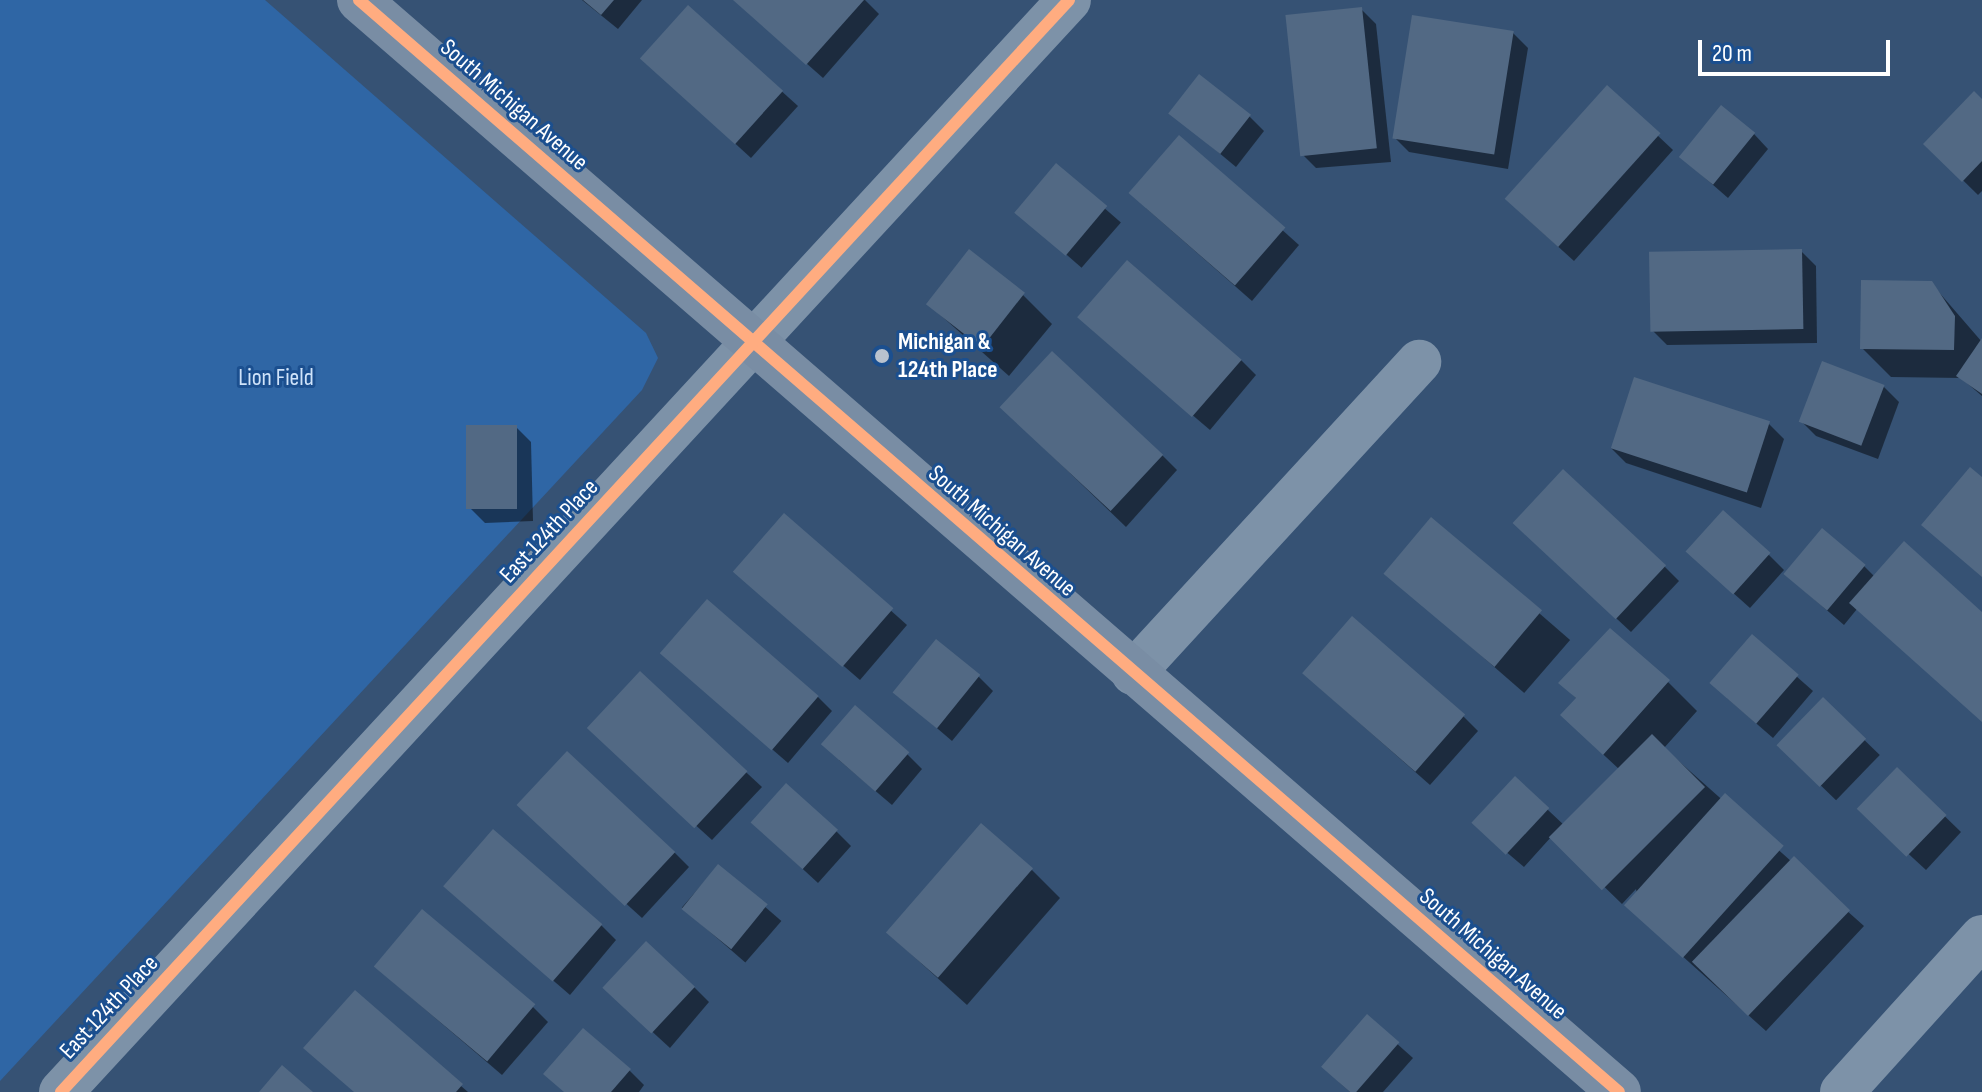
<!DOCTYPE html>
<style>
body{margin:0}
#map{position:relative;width:1982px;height:1092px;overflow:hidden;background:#365274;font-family:"Sofia Sans Condensed",sans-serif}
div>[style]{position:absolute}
.green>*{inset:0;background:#2f66a5}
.shadow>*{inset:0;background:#0007;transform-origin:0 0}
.building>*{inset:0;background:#526984;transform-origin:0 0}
.minor>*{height:44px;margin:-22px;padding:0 22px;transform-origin:22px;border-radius:22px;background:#7d92a8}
.secondary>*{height:44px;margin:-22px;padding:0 22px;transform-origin:22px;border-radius:22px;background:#798da4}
.cycleway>*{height:12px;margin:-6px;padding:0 6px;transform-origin:6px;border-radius:6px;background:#ffac80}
.dots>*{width:22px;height:22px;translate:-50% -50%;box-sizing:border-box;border:4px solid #1b4f8f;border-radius:50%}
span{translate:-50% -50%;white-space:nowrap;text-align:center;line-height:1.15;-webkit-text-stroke:6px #1b4f8f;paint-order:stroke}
.street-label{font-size:24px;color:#fff}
.poi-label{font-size:24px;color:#fff;font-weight:700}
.left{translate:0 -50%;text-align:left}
.park-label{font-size:24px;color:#cfe3fa}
.scale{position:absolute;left:1698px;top:40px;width:192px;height:36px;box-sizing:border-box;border:4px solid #fff;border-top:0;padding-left:10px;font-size:24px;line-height:28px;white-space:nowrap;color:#fff;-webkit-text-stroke:6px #1b4f8f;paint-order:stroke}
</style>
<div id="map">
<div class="green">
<div style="clip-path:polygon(0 0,265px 0,646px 333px,658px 358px,642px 390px,0 1081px)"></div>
</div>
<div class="shadow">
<div style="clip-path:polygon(582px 0,642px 0,618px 29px)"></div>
<div style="clip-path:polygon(735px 0,865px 0,879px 14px,823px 78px)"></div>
<div style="clip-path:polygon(688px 7px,798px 106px,751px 158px,658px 73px)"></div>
<div style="clip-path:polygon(1361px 9px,1376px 24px,1391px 162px,1316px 168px,1301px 153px)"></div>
<div style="clip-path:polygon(1513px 33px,1528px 48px,1508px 169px,1409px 152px,1394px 137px)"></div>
<div style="clip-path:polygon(1607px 88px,1673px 150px,1574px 261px,1522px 214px)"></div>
<div style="clip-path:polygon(1982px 102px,1982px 191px,1978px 195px,1926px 144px)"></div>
<div style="clip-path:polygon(1170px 112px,1249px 116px,1264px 131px,1236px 167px)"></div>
<div style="clip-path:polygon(1754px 134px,1768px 149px,1728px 198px,1681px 157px)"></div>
<div style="clip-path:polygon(1180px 138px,1299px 245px,1252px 301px,1146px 208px)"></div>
<div style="left:1056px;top:166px;width:86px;height:60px;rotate:41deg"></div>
<div style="clip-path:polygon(1801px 251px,1816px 266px,1817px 343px,1667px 345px,1652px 330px)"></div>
<div style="clip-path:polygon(1931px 283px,1982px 342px,1982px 396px,1961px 378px,1891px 377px,1862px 348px)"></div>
<div style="clip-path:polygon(1023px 295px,1052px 324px,1009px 376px,928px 304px)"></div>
<div style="clip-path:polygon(1096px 333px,1241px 360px,1256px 375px,1210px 430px)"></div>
<div style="clip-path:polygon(1884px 387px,1899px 402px,1878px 459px,1816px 436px,1801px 421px)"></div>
<div style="clip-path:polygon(1018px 423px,1162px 455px,1177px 470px,1126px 527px)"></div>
<div style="clip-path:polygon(1769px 424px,1784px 439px,1761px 508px,1626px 463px,1611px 448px)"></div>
<div style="clip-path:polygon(516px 427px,531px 442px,533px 521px,485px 523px,470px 508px)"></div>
<div style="clip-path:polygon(784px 515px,907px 625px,860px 680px,750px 585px)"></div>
<div style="left:1432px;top:520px;width:183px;height:70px;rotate:41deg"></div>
<div style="clip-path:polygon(1531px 539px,1664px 566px,1679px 581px,1631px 632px)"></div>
<div style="clip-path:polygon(1769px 555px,1784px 570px,1750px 608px,1703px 566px)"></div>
<div style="clip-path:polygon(1864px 566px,1875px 577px,1982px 615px,1982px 721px,1857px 609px,1844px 625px,1786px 575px)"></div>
<div style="clip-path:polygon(1752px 637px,1813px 691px,1773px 738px,1727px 698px)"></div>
<div style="clip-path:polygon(678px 668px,817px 696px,832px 711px,788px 763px)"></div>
<div style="clip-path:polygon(640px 674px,762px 787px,712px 840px,606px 744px)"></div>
<div style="clip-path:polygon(978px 676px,993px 691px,952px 741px,896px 693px)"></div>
<div style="clip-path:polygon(1668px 682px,1697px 711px,1664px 748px,1864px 926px,1766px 1031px,1642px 920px,1636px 889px,1622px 904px,1552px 836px,1524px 867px,1491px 839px,1515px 779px,1565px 826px,1620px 770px,1592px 744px,1578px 700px,1561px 683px)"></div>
<div style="clip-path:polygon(1320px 688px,1463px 716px,1478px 731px,1430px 785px)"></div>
<div style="left:1823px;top:700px;width:79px;height:63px;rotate:44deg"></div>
<div style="clip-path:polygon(907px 754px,922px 769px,892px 805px,839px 760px)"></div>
<div style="clip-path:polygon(1897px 770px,1961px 832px,1926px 870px,1876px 824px)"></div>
<div style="clip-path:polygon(535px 821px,674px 852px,689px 867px,642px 918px)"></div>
<div style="clip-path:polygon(836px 831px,851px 846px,818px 883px,768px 837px)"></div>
<div style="left:718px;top:866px;width:84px;height:55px;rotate:41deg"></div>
<div style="clip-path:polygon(1032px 870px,1060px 898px,967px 1005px,887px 932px)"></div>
<div style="clip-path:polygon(462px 902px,601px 925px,616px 940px,570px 995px)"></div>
<div style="clip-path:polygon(392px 981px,533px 1007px,548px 1022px,502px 1075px)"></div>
<div style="clip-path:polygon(694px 987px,709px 1002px,670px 1048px,621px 1003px)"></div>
<div style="clip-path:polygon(1367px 1017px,1413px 1058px,1383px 1092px,1350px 1092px,1339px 1082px)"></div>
<div style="clip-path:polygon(629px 1070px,644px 1085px,639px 1092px,564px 1092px)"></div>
<div style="clip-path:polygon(461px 1086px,468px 1092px,355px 1092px)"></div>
</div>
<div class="building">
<div style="clip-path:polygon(583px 0,614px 0,601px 15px)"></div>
<div style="clip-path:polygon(733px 0,864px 0,806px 65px)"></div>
<div style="left:688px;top:5px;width:128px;height:72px;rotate:42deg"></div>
<div style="left:1362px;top:7px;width:142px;height:77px;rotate:84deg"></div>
<div style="left:1412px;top:15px;width:103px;height:125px;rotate:9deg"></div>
<div style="left:1199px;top:74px;width:66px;height:50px;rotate:38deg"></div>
<div style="left:1607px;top:85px;width:72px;height:153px;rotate:42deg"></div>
<div style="clip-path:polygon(1974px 91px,1982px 99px,1982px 161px,1962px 182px,1923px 144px)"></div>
<div style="left:1721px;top:105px;width:44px;height:67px;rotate:39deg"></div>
<div style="left:1179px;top:135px;width:141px;height:77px;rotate:41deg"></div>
<div style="left:1056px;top:163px;width:67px;height:65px;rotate:40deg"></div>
<div style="left:969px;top:249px;width:71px;height:70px;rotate:38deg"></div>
<div style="left:1802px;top:249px;width:80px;height:153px;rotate:89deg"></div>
<div style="left:1127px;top:260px;width:152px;height:76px;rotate:41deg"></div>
<div style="clip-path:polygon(1861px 280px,1932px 281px,1955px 316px,1954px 350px,1860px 349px)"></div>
<div style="clip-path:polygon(1982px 338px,1982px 394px,1956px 376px)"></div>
<div style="left:1052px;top:351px;width:152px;height:77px;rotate:43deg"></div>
<div style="left:1822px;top:361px;width:67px;height:65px;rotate:21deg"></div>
<div style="left:1634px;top:377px;width:143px;height:75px;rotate:18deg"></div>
<div style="left:466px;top:425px;width:51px;height:84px"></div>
<div style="clip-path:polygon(1970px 467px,1982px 477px,1982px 577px,1921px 525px)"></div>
<div style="left:1563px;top:469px;width:141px;height:74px;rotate:43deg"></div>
<div style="left:1723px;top:510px;width:64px;height:56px;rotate:42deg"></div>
<div style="left:784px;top:513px;width:145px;height:78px;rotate:41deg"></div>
<div style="left:1431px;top:517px;width:145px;height:74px;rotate:40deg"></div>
<div style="left:1822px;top:528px;width:57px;height:60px;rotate:40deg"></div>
<div style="clip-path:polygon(1904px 541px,1982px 612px,1982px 722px,1849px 603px)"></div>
<div style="left:707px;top:599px;width:148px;height:72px;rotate:41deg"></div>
<div style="left:1352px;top:616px;width:150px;height:76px;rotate:41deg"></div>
<div style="clip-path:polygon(1610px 628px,1670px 680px,1603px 755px,1560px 715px,1576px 698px,1558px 683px)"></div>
<div style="left:1752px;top:634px;width:62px;height:65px;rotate:41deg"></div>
<div style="left:936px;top:639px;width:57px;height:69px;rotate:39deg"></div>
<div style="left:640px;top:671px;width:147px;height:78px;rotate:43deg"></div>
<div style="left:1823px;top:697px;width:60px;height:67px;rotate:44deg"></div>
<div style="left:855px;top:705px;width:72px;height:52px;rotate:41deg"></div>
<div style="left:1652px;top:734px;width:75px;height:146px;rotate:45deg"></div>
<div style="left:567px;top:751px;width:148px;height:74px;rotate:43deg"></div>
<div style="left:1897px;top:767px;width:69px;height:58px;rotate:44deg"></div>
<div style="left:1515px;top:776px;width:47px;height:64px;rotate:43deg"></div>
<div style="left:786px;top:783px;width:70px;height:53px;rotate:42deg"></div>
<div style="left:1725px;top:793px;width:79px;height:151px;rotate:42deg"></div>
<div style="left:981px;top:823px;width:69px;height:145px;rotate:41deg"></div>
<div style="left:493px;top:829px;width:145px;height:76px;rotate:41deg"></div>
<div style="left:1794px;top:856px;width:78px;height:147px;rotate:44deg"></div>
<div style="left:718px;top:864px;width:64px;height:58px;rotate:39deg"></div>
<div style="left:422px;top:909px;width:148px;height:75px;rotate:40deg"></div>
<div style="left:646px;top:941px;width:67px;height:64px;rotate:43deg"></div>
<div style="clip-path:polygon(355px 990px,463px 1084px,456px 1092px,354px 1092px,303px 1048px)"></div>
<div style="left:1367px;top:1014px;width:43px;height:70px;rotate:41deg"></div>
<div style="clip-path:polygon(583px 1028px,631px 1069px,611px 1092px,564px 1092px,543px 1074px)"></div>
<div style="clip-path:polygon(282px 1065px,313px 1092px,259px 1092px)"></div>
</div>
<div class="minor">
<div style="left:1133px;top:673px;width:423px;rotate:-47.4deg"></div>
<div style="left:61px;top:1092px;width:1486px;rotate:-47.29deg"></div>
<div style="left:1842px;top:1092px;width:209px;rotate:-47.9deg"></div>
</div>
<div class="secondary">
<div style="left:359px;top:0;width:1667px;rotate:40.91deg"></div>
</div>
<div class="cycleway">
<div style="left:359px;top:0;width:1667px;rotate:40.91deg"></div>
<div style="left:61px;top:1092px;width:1486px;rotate:-47.29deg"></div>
</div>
<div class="dots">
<div style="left:882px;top:356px;background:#b9c2ce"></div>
</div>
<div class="street-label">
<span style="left:514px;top:105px;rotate:41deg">South Michigan Avenue</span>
<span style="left:549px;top:531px;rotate:-47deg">East 124th Place</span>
<span style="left:1002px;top:531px;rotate:41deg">South Michigan Avenue</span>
<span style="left:1493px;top:954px;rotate:41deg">South Michigan Avenue</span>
<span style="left:109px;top:1007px;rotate:-47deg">East 124th Place</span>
</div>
<div class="poi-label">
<span class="left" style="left:898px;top:356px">Michigan &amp;<br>124th Place</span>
</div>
<div class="park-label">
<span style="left:276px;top:378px">Lion Field</span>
</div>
<div class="scale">20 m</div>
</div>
